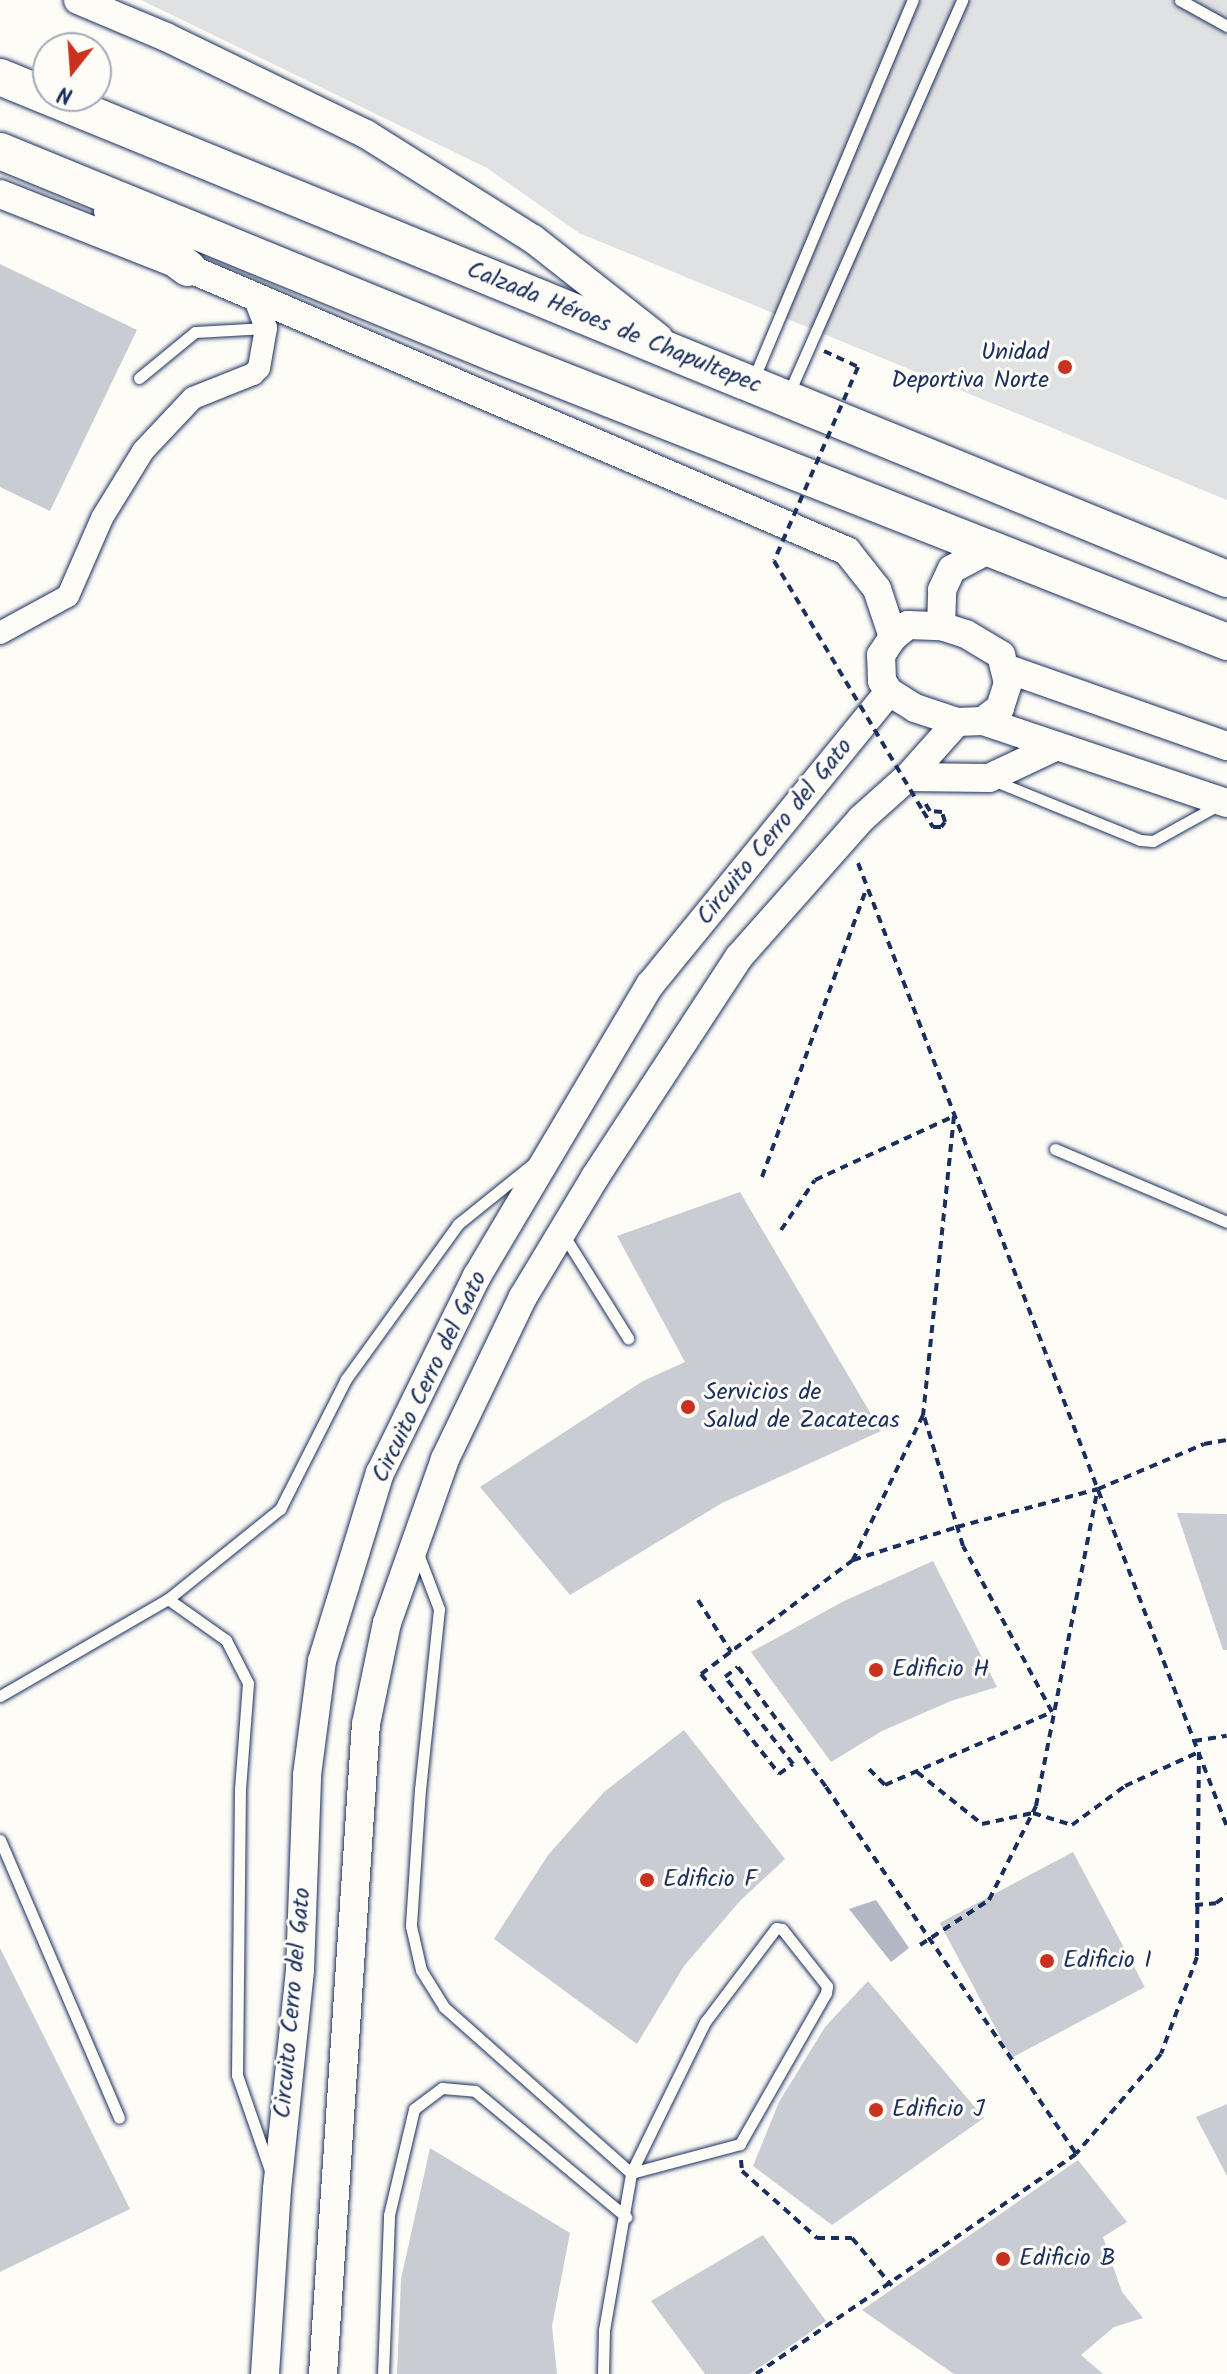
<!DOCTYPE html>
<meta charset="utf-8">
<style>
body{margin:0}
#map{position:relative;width:1227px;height:2374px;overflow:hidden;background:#fdfcf7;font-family:Kalam,sans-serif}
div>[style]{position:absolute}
.green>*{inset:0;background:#e0e1e3}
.water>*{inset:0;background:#b3b8c5}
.building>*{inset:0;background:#c9ccd3;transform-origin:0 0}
.path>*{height:4px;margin-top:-2px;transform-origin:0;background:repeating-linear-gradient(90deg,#1b2f5e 0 8px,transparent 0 14px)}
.roads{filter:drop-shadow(0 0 2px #1b2f5e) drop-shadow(0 0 2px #1b2f5e)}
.service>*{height:11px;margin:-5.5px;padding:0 5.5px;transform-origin:5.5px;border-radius:5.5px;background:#fdfcf7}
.minor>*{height:22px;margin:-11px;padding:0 11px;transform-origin:11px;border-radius:11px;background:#fdfcf7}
.tertiary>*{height:28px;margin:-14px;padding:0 14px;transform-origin:14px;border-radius:14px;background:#fdfcf7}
.primary>*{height:36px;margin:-18px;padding:0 18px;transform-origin:18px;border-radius:18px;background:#fdfcf7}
.path-bridge>*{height:4px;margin-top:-2px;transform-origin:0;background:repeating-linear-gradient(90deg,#1b2f5e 0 8px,transparent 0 14px)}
.dots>*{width:22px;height:22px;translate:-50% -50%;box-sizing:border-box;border:4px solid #fdfcf7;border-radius:50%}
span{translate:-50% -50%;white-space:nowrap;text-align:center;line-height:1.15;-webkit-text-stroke:6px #fdfcf7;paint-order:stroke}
.street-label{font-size:24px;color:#1b2f5e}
.poi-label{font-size:24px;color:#1b2f5e}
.right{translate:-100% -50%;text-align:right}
.left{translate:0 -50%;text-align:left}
.north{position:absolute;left:32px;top:32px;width:80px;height:80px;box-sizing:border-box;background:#fdfcf7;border:2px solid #a3aaba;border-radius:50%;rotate:197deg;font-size:22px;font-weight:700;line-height:32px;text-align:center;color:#1b2f5e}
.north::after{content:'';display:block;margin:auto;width:28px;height:36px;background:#c8321e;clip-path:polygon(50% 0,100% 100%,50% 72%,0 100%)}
</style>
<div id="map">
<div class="green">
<div style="clip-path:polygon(141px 0,1227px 0,1227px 500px,579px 233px,487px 168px)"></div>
</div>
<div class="water">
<div style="clip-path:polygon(876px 1900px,909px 1948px,891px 1962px,849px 1909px)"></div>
</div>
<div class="building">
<div style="clip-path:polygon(0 264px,137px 330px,50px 511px,0 487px)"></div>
<div style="clip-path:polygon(740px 1192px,881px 1431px,722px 1503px,570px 1595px,480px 1487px,643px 1381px,685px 1362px,617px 1236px)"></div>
<div style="clip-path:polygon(1177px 1513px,1227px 1514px,1227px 1650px,1223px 1650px)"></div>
<div style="clip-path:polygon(933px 1561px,997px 1687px,951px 1701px,882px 1731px,831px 1762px,751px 1652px,844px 1601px)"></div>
<div style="clip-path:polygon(684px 1730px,785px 1859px,740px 1901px,684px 1966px,637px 2044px,494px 1939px,548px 1855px,604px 1792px)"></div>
<div style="left:1073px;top:1852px;width:153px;height:151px;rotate:62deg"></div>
<div style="clip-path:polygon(0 1948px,130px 2209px,0 2272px)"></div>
<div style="clip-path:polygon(868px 1981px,984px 2118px,832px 2225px,753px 2166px,779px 2102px,825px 2027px)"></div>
<div style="clip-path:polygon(1227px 2104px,1227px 2176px,1196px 2117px)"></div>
<div style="clip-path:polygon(430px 2148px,570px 2233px,552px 2326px,557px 2374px,397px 2374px,401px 2279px)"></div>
<div style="clip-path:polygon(1078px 2160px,1127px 2222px,1103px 2237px,1122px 2292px,1143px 2318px,1114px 2327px,1081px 2355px,1103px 2374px,954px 2374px,862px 2310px)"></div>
<div style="clip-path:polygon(763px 2235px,826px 2321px,750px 2374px,705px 2374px,651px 2301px)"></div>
</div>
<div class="path">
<div style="left:824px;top:351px;width:38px;rotate:25deg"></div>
<div style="left:923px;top:811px;width:19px;rotate:58deg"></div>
<div style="left:933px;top:827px;width:8px"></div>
<div style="left:941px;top:827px;width:6px;rotate:-51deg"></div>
<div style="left:945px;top:822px;width:10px;rotate:-107deg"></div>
<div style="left:942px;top:812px;width:12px;rotate:-175deg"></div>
<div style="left:930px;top:811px;width:9px;rotate:-122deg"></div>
<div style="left:858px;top:863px;width:1032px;rotate:69.05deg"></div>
<div style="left:954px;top:1116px;width:301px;rotate:95.9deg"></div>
<div style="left:923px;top:1415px;width:161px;rotate:115.8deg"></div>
<div style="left:853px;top:1560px;width:190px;rotate:143.1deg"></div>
<div style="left:701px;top:1674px;width:127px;rotate:52deg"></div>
<div style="left:779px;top:1774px;width:17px;rotate:-36deg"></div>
<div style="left:793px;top:1764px;width:110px;rotate:-128deg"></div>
<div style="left:725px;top:1677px;width:16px;rotate:-38deg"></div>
<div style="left:738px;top:1667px;width:149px;rotate:53.7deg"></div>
<div style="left:826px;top:1787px;width:444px;rotate:55.7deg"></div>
<div style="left:762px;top:1177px;width:305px;rotate:-70.1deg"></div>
<div style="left:781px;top:1230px;width:60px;rotate:-55.8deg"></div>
<div style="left:815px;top:1180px;width:153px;rotate:-24.7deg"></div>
<div style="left:853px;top:1560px;width:109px;rotate:-17.6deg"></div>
<div style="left:957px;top:1527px;width:146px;rotate:-15.1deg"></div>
<div style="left:1098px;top:1489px;width:115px;rotate:-23deg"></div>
<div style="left:1204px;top:1444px;width:23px;rotate:-10deg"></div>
<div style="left:698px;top:1600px;width:62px;rotate:57.6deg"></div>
<div style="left:1194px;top:1741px;width:33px;rotate:-9deg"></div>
<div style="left:869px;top:1769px;width:23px;rotate:45deg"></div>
<div style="left:885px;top:1785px;width:182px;rotate:-23.6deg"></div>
<div style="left:1052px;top:1712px;width:188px;rotate:-118.2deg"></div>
<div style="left:963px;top:1546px;width:136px;rotate:-106.7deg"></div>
<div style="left:917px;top:1772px;width:83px;rotate:38.7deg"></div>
<div style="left:982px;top:1824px;width:52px;rotate:-12.2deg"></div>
<div style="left:1033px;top:1813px;width:41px;rotate:17.1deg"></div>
<div style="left:1072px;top:1825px;width:66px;rotate:-36.3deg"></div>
<div style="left:1125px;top:1786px;width:81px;rotate:-24.7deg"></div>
<div style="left:1199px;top:1752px;width:205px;rotate:90.6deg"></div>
<div style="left:1197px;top:1957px;width:103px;rotate:110.4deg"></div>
<div style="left:1161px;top:2054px;width:131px;rotate:130.4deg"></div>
<div style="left:1076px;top:2154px;width:175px;rotate:145.2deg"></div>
<div style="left:1195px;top:1905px;width:21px;rotate:-5deg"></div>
<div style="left:1216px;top:1903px;width:14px;rotate:-36deg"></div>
<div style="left:920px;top:1945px;width:82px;rotate:-33.1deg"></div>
<div style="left:989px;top:1900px;width:105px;rotate:-63.4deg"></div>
<div style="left:1036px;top:1806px;width:320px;rotate:-79deg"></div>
<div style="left:741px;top:2160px;width:11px;rotate:85deg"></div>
<div style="left:742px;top:2171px;width:101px;rotate:41.8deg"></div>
<div style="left:817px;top:2238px;width:35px"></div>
<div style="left:852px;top:2238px;width:62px;rotate:50.2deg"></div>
</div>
<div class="roads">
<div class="service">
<div style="left:1180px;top:0;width:54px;rotate:29deg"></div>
<div style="left:139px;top:378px;width:72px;rotate:-39.4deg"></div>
<div style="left:195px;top:332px;width:71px;rotate:-3.2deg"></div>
<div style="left:753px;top:380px;width:412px;rotate:-67.2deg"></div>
<div style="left:788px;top:395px;width:432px;rotate:-66.2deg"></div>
<div style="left:995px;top:781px;width:157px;rotate:22.1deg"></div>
<div style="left:1140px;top:840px;width:13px;rotate:4deg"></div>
<div style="left:1153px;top:841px;width:77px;rotate:-28.9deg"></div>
<div style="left:1055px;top:1149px;width:187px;rotate:23deg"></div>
<div style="left:563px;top:1234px;width:123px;rotate:58deg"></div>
<div style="left:417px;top:1551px;width:62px;rotate:69.2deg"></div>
<div style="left:439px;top:1609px;width:181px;rotate:96deg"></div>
<div style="left:420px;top:1789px;width:137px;rotate:93.8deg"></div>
<div style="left:411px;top:1926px;width:45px;rotate:77.2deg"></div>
<div style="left:421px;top:1970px;width:44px;rotate:58.1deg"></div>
<div style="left:444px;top:2007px;width:250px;rotate:41.6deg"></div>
<div style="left:168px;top:1599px;width:71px;rotate:35.3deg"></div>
<div style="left:226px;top:1640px;width:48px;rotate:62.9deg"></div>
<div style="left:248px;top:1683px;width:106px;rotate:94.3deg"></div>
<div style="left:240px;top:1789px;width:286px;rotate:90.6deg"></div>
<div style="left:237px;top:2075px;width:104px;rotate:70.9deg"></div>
<div style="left:0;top:1696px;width:194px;rotate:-30deg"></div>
<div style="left:168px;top:1599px;width:144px;rotate:-38.8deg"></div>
<div style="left:280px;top:1509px;width:146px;rotate:-63.1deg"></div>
<div style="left:346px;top:1379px;width:191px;rotate:-54.1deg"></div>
<div style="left:458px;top:1224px;width:97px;rotate:-38.8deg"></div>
<div style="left:0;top:1840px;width:302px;rotate:66.8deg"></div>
<div style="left:383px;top:2374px;width:159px;rotate:-87.8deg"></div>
<div style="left:389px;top:2215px;width:109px;rotate:-76.7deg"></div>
<div style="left:414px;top:2109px;width:35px;rotate:-37deg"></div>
<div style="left:442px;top:2088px;width:33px;rotate:5deg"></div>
<div style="left:475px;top:2091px;width:197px;rotate:39.8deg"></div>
<div style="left:603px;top:2374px;width:44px;rotate:-88.7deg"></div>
<div style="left:604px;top:2330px;width:159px;rotate:-80.2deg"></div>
<div style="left:631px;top:2173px;width:168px;rotate:-63.9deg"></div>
<div style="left:705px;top:2022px;width:118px;rotate:-52.9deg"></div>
<div style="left:776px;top:1928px;width:6px;rotate:9deg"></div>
<div style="left:782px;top:1929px;width:73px;rotate:51.7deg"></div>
<div style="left:827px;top:1986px;width:7px;rotate:98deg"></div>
<div style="left:826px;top:1993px;width:174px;rotate:119.7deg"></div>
<div style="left:740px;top:2144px;width:113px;rotate:165.1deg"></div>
</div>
<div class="minor">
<div style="left:0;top:633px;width:77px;rotate:-28.6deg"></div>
<div style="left:68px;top:596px;width:85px;rotate:-66.4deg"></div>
<div style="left:102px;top:518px;width:79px;rotate:-58.5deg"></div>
<div style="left:143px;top:451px;width:73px;rotate:-46.7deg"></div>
<div style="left:193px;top:398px;width:65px;rotate:-21.8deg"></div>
<div style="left:253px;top:374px;width:8px;rotate:-45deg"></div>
<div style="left:259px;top:368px;width:41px;rotate:-80.1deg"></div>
<div style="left:266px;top:328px;width:33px;rotate:-111deg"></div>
</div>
<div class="tertiary">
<div style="left:78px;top:0;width:95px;rotate:22.8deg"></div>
<div style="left:166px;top:37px;width:222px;rotate:25.9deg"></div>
<div style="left:366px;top:134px;width:197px;rotate:32.2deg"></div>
<div style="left:533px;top:239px;width:160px;rotate:38.2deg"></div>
<div style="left:0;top:194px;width:202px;rotate:21.5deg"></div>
<div style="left:188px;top:268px;width:717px;rotate:23.24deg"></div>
<div style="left:847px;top:551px;width:48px;rotate:51.7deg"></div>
<div style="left:877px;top:589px;width:51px;rotate:71.6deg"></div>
<div style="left:908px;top:625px;width:33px;rotate:2deg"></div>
<div style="left:941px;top:626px;width:26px;rotate:18deg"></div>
<div style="left:966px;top:634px;width:41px;rotate:31deg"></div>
<div style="left:1001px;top:655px;width:29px;rotate:76deg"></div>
<div style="left:1008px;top:683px;width:26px;rotate:108deg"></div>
<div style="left:1000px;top:708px;width:21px;rotate:143deg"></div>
<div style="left:983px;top:721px;width:26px;rotate:178deg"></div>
<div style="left:957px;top:722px;width:44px;rotate:-161.6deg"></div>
<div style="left:915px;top:708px;width:31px;rotate:-148deg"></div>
<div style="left:889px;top:692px;width:13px;rotate:-122deg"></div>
<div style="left:882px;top:681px;width:26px;rotate:-92deg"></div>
<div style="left:881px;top:655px;width:22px;rotate:-56deg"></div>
<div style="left:893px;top:637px;width:19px;rotate:-39deg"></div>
<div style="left:941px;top:626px;width:36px;rotate:-88deg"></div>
<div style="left:942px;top:590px;width:23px;rotate:-65deg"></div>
<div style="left:952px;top:569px;width:43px;rotate:-27.8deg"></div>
<div style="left:1005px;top:668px;width:235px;rotate:19.4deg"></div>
<div style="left:983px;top:721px;width:257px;rotate:18.6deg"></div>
<div style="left:908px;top:777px;width:81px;rotate:0.7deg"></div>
<div style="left:989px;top:778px;width:75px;rotate:-25.2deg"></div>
<div style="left:265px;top:2374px;width:185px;rotate:-86.3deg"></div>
<div style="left:277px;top:2189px;width:220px;rotate:-84deg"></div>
<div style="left:300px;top:1970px;width:195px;rotate:-87.9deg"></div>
<div style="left:307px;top:1775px;width:115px;rotate:-82.5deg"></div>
<div style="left:322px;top:1661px;width:197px;rotate:-72.9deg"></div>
<div style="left:380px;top:1473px;width:220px;rotate:-63.8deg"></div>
<div style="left:477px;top:1276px;width:339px;rotate:-59.3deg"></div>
<div style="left:650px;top:985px;width:378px;rotate:-50.8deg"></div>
<div style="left:323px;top:2374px;width:651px;rotate:-86.22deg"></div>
<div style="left:366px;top:1724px;width:103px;rotate:-78.3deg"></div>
<div style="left:387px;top:1623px;width:174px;rotate:-70.5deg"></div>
<div style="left:445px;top:1459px;width:180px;rotate:-64.3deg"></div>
<div style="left:523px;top:1297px;width:140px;rotate:-59deg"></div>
<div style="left:595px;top:1177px;width:263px;rotate:-56.8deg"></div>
<div style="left:739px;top:957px;width:184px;rotate:-48.5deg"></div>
<div style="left:861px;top:819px;width:63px;rotate:-41.8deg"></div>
<div style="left:908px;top:777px;width:74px;rotate:-48.3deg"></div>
</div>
<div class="primary">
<div style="left:0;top:77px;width:1326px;rotate:22.25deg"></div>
<div style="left:0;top:151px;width:533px;rotate:22.28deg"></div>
<div style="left:493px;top:353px;width:789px;rotate:21.49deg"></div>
<div style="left:112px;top:211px;width:95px;rotate:36.9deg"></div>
</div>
</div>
<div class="path-bridge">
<div style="left:858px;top:367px;width:211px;rotate:113.4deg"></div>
<div style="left:774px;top:561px;width:291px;rotate:59.2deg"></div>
<div style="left:756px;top:2374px;width:213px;rotate:-34.3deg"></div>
</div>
<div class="dots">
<div style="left:1065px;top:367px;background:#c8321e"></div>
<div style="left:688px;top:1407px;background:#c8321e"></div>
<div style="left:876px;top:1670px;background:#c8321e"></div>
<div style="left:647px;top:1880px;background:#c8321e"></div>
<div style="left:1047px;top:1961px;background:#c8321e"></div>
<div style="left:876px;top:2110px;background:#c8321e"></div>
<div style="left:1003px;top:2259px;background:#c8321e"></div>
</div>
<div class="street-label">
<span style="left:614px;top:328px;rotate:22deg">Calzada Héroes de Chapultepec</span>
<span style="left:775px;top:832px;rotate:-51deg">Circuito Cerro del Gato</span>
<span style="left:430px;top:1377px;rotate:-64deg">Circuito Cerro del Gato</span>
<span style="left:293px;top:2003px;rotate:-85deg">Circuito Cerro del Gato</span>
</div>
<div class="poi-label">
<span class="right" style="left:1049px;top:367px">Unidad<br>Deportiva Norte</span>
<span class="left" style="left:704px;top:1407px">Servicios de<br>Salud de Zacatecas</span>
<span class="left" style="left:892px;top:1670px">Edificio H</span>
<span class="left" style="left:663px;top:1880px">Edificio F</span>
<span class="left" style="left:1063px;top:1961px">Edificio I</span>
<span class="left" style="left:892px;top:2110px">Edificio J</span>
<span class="left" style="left:1019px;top:2259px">Edificio B</span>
</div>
<div class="north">N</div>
</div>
